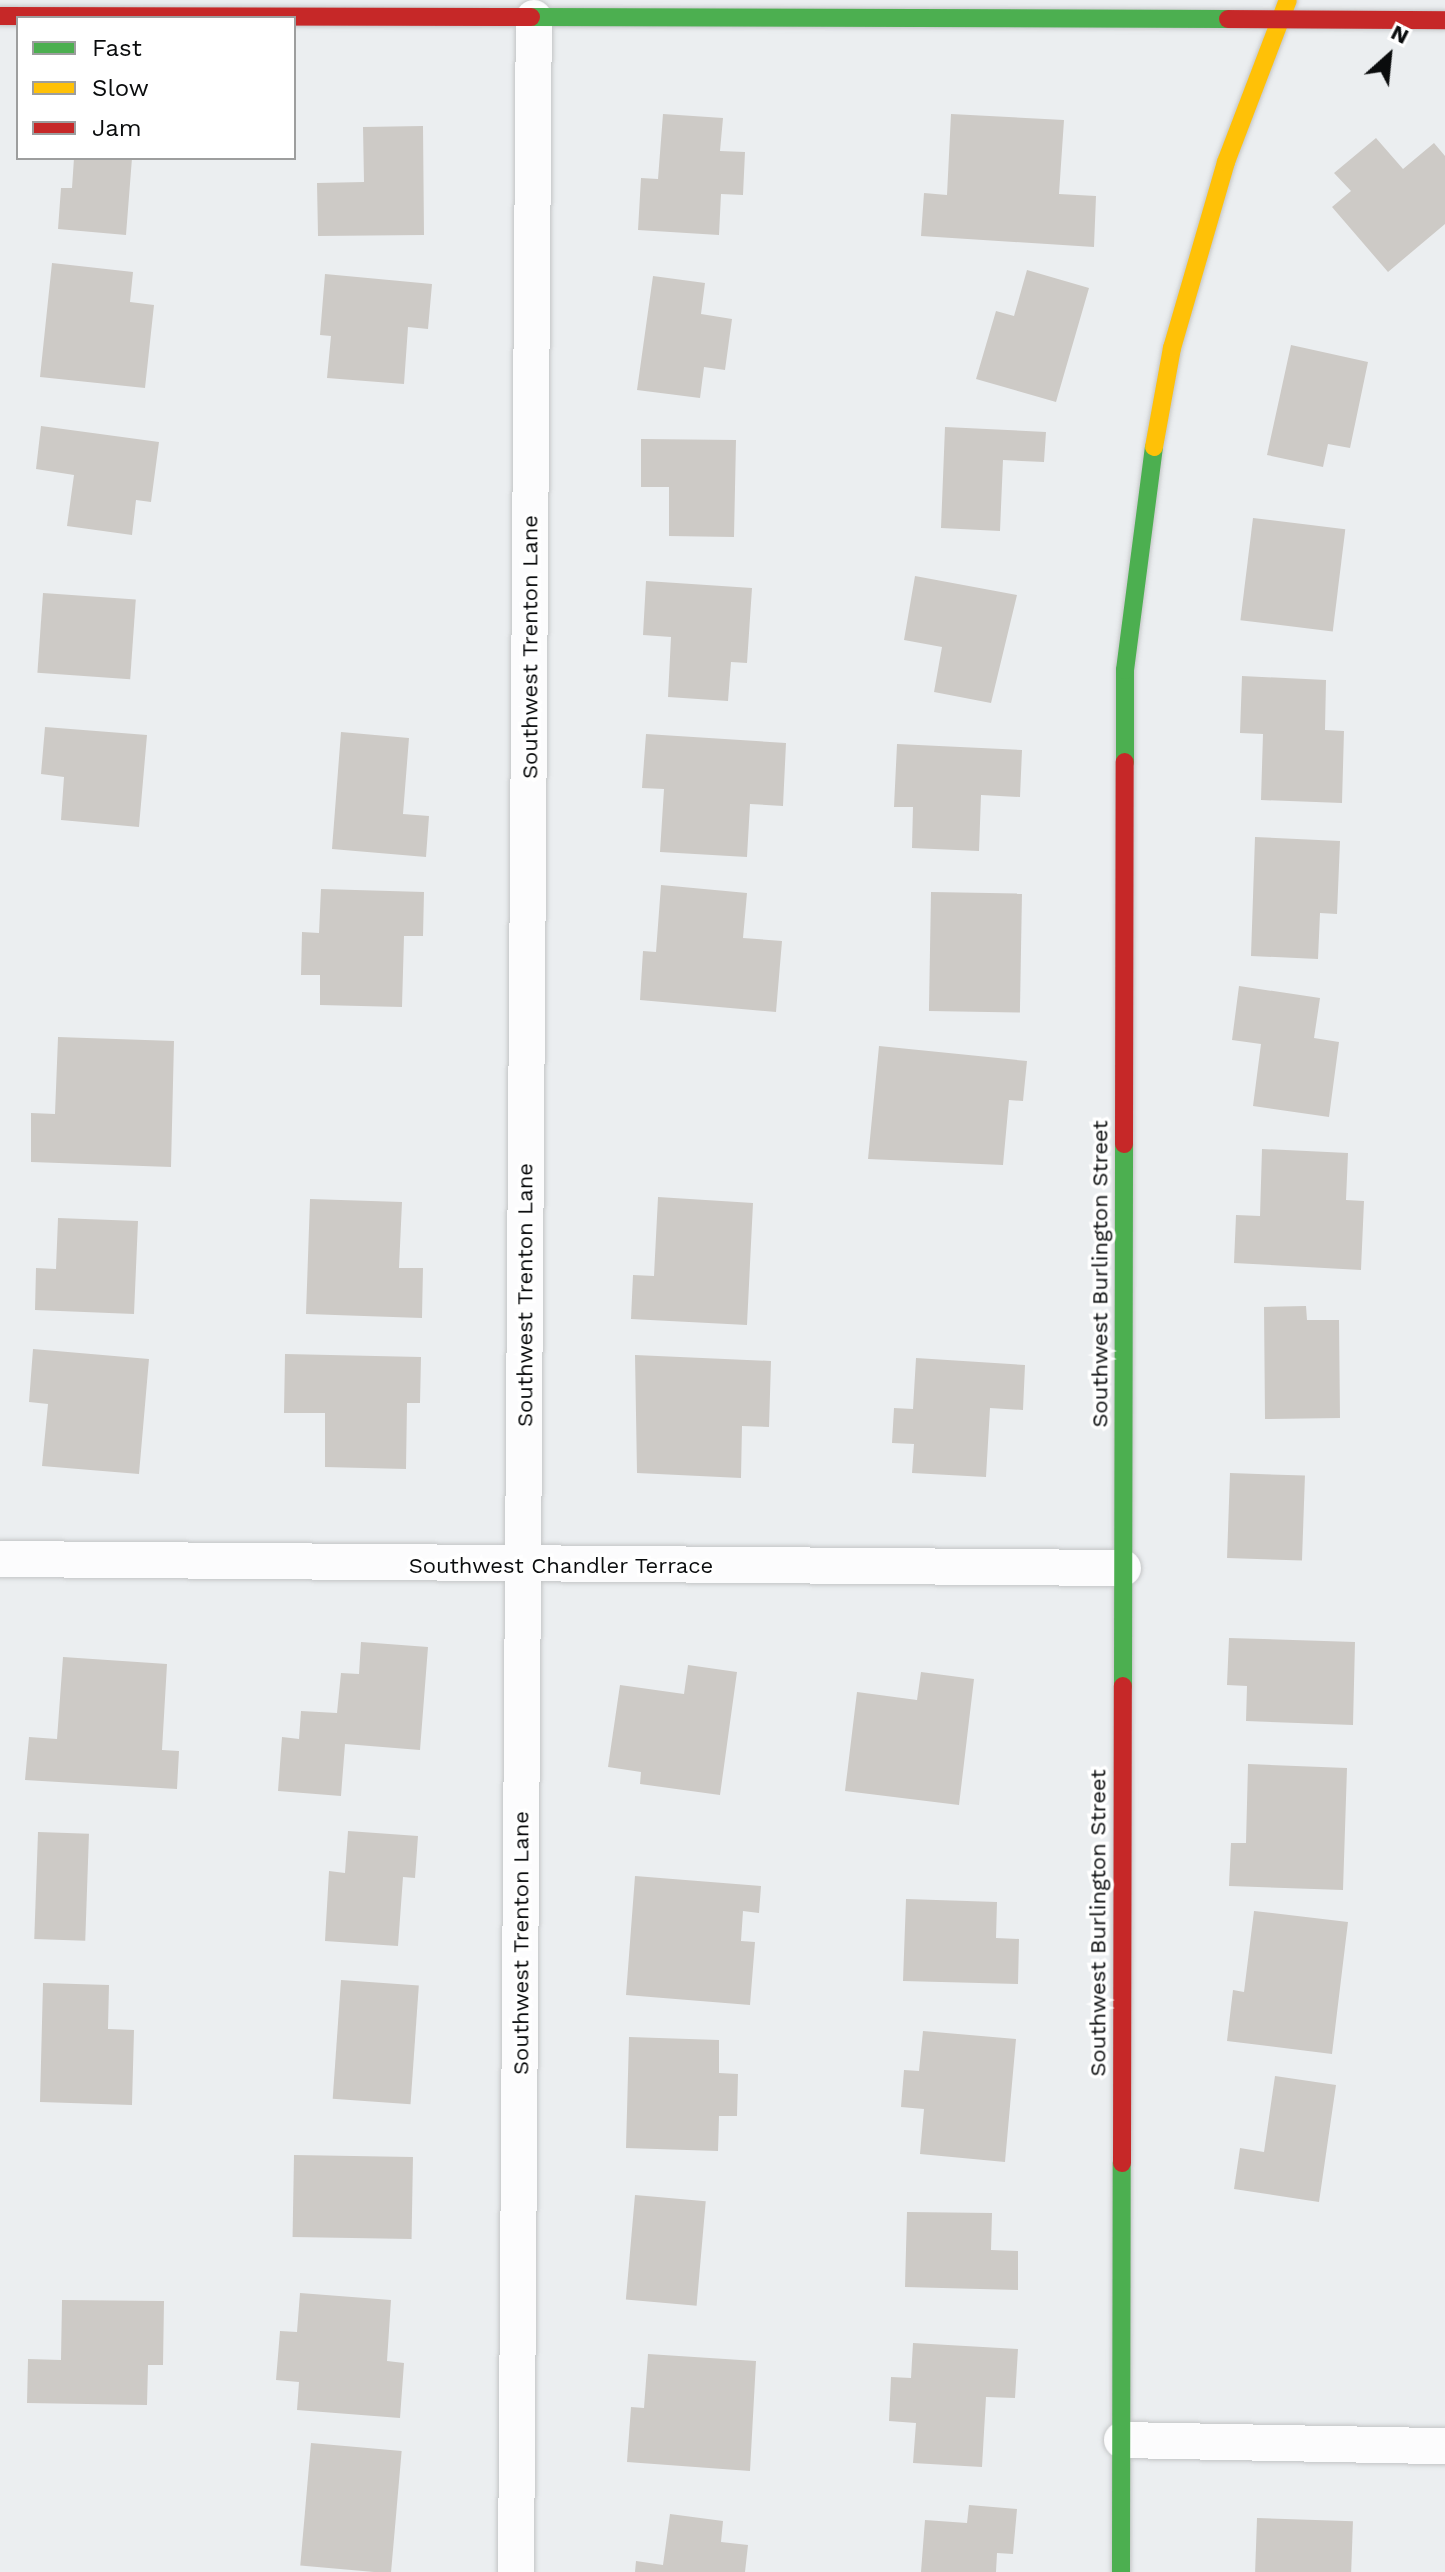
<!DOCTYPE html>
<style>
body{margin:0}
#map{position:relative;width:1445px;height:2572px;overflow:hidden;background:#ebeef0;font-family:"Work Sans",sans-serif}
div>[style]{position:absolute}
.building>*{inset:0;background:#cdcac6;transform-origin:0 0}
.roads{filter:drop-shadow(0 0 2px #c3c5c6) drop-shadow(0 0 2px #c3c5c6)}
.street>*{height:36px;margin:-18px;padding:0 18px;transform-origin:18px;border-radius:18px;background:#fcfcfd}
.fast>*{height:18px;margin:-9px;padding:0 9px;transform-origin:9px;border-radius:9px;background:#4caf50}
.slow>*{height:18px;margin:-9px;padding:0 9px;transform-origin:9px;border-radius:9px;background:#ffc107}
.jam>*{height:18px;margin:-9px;padding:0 9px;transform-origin:9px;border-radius:9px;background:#c62828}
span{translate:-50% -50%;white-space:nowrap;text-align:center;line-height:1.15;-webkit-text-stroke:7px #fff;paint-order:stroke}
.street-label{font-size:22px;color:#0a0c0d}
.legend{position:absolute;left:16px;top:16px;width:280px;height:144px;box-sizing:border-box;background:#fff;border:2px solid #9d9e9e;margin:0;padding:10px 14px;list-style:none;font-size:24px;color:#0a0c0d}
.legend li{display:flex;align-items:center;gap:16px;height:40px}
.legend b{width:40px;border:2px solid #9d9e9e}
.north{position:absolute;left:1349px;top:16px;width:80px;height:80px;-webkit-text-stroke:6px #fff;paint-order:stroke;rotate:27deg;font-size:22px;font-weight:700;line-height:32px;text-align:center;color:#0a0c0d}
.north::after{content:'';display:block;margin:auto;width:28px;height:36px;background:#0a0c0d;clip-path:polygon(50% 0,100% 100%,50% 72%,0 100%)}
</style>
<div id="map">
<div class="building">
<div style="clip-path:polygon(663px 114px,723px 118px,720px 151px,745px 152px,743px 195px,721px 194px,719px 235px,638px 230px,641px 178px,658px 179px)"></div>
<div style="clip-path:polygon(951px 114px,1064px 120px,1059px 194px,1096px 196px,1094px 247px,921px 236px,924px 193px,947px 195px)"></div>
<div style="clip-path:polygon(423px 126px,424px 235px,318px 236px,317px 183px,364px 182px,363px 127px)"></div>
<div style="clip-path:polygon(1376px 138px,1403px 169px,1434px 143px,1445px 156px,1445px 224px,1388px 272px,1332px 207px,1351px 191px,1334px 173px)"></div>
<div style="clip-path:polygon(74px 158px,132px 158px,126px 235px,58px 229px,61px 188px,72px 188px)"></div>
<div style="clip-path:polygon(52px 263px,133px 272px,130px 302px,154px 305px,145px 388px,40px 377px)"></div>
<div style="clip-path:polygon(1027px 270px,1089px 288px,1056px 402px,976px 379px,996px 311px,1014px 316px)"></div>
<div style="clip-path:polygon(325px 274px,432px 284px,428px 329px,408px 327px,404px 384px,327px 378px,331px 336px,320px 335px)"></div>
<div style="clip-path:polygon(653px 276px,705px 283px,701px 314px,732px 319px,725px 370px,704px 367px,700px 398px,637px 390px)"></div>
<div style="clip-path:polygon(1291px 345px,1368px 362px,1350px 448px,1328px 444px,1323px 467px,1267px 455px)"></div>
<div style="clip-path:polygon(41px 426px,159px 442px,151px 502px,136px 500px,132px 535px,67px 526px,74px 475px,36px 469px)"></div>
<div style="clip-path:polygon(945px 427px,1046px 432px,1044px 462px,1003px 460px,1000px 531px,941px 528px)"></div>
<div style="clip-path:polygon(641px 439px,736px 440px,734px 537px,669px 536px,669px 487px,641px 487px)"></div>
<div style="left:1253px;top:518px;width:93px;height:103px;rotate:7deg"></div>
<div style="clip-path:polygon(915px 576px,1017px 595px,991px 703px,934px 692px,942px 647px,904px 640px)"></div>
<div style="clip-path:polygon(646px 581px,752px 588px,747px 663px,731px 662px,728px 701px,668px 697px,671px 637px,643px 635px)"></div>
<div style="left:43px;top:593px;width:93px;height:80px;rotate:4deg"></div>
<div style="clip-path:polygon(1242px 676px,1326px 680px,1325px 730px,1344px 731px,1342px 803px,1261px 800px,1263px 734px,1240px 733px)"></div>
<div style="clip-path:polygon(45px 727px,147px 735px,139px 827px,61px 820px,64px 777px,41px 774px)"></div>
<div style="clip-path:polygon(341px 732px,409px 738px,403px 814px,429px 816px,426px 857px,332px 849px)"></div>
<div style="clip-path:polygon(646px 734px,786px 743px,783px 806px,750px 804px,747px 857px,660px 852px,664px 789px,642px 788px)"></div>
<div style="clip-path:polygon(897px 744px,1022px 750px,1020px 797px,981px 795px,979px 851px,912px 848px,913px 807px,894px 807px)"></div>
<div style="clip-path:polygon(1255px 837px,1340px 841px,1337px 914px,1320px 913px,1318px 959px,1251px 956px)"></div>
<div style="clip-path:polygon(661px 885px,747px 893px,743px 938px,782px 941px,776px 1012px,640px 1000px,643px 951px,656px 952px)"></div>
<div style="clip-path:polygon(321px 889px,424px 892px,423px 936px,404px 936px,402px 1007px,320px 1005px,320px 975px,301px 975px,302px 932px,319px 933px)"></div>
<div style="left:931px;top:892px;width:91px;height:119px;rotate:1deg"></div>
<div style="clip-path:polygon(1239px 986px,1320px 998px,1314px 1038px,1339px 1042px,1329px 1117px,1253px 1106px,1261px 1044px,1232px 1040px)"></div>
<div style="clip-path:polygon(58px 1037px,174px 1041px,171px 1167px,31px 1162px,31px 1113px,55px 1114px)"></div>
<div style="clip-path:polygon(879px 1046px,1027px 1061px,1023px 1101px,1009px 1100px,1003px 1165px,868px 1159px)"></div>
<div style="clip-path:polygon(1262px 1149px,1348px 1153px,1346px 1200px,1364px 1201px,1361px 1270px,1234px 1263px,1236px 1215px,1260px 1216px)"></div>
<div style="clip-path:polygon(658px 1197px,753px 1203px,747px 1325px,631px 1319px,633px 1275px,654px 1276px)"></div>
<div style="clip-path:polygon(310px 1199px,402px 1202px,399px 1268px,423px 1268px,422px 1318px,306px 1314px)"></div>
<div style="clip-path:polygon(58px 1218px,138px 1221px,134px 1314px,35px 1310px,36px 1268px,56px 1269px)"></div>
<div style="clip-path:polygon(1306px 1306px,1307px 1320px,1339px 1320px,1340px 1418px,1265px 1419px,1264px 1307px)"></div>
<div style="clip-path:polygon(33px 1349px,149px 1359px,139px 1474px,42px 1466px,48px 1404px,29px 1402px)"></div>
<div style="clip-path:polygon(285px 1354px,421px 1357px,420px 1403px,407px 1403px,406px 1469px,325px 1467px,325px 1413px,284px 1413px)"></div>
<div style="clip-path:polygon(635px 1355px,771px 1361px,769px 1427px,742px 1426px,741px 1478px,637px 1473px)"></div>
<div style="clip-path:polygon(916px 1358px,1025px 1365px,1023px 1410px,990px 1408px,986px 1477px,912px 1473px,914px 1444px,892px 1443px,894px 1408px,913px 1409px)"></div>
<div style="left:1230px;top:1473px;width:75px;height:85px;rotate:2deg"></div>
<div style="clip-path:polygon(1229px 1638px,1355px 1642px,1353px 1725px,1246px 1721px,1247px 1686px,1227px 1685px)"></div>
<div style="clip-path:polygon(361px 1642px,428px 1647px,420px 1750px,345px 1744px,341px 1796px,278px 1791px,282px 1737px,299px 1739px,301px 1711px,337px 1713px,341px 1673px,359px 1674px)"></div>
<div style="clip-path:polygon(63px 1657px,167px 1664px,162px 1750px,179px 1751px,177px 1789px,25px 1780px,29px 1737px,57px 1739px)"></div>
<div style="clip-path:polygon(688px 1665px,737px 1672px,720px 1795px,640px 1784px,641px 1772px,608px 1767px,620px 1685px,684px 1694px)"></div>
<div style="clip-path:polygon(921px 1672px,974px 1679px,959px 1805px,845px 1791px,857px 1692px,917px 1700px)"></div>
<div style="clip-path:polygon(1248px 1764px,1347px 1768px,1343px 1890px,1229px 1886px,1231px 1843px,1246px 1843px)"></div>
<div style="clip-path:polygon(348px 1831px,418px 1836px,415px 1878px,403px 1877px,398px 1946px,325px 1941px,329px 1871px,345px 1873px)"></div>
<div style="left:38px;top:1832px;width:51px;height:107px;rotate:2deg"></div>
<div style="clip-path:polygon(635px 1876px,761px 1886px,759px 1913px,743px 1911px,741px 1941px,755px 1942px,750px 2005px,626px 1995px)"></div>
<div style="clip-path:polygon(906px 1899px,997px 1902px,996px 1938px,1019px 1939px,1018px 1984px,903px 1981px)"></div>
<div style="clip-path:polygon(1254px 1911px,1348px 1922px,1332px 2054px,1227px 2041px,1233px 1990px,1244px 1992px)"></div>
<div style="left:341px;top:1980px;width:78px;height:119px;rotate:4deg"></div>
<div style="clip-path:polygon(43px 1983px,109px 1985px,108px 2029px,134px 2030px,132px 2105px,40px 2102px)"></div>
<div style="clip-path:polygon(923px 2031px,1016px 2039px,1005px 2162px,920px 2154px,924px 2109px,901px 2107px,904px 2070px,919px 2071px)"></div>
<div style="clip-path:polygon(629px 2037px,719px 2040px,719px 2073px,738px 2074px,737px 2116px,719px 2116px,718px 2151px,626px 2148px)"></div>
<div style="clip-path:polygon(1275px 2076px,1336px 2085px,1319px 2202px,1234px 2189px,1240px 2148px,1264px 2152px)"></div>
<div style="left:294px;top:2155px;width:119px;height:82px;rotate:1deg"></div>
<div style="left:635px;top:2195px;width:71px;height:105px;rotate:5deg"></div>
<div style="clip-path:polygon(907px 2212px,992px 2213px,991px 2250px,1018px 2251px,1018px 2290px,905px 2287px)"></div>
<div style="clip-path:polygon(300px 2293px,391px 2300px,387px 2361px,404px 2363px,400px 2418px,297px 2410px,299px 2382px,276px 2380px,280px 2331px,297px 2332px)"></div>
<div style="clip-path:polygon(62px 2300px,164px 2301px,163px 2365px,148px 2365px,147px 2405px,27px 2403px,28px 2359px,61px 2360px)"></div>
<div style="clip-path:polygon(913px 2343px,1018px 2349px,1015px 2398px,986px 2397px,982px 2467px,913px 2463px,916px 2423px,889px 2421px,891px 2377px,911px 2378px)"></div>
<div style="clip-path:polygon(648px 2354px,756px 2361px,750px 2471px,627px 2462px,631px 2407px,644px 2408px)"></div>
<div style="left:311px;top:2443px;width:91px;height:123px;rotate:5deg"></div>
<div style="clip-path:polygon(969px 2505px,1017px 2509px,1013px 2554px,997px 2553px,996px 2572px,921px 2572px,925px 2520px,967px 2523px)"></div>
<div style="clip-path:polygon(670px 2514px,723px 2521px,721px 2542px,748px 2545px,745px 2572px,635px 2572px,636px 2561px,663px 2565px)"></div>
<div style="left:1257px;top:2518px;width:96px;height:54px;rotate:2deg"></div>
</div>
<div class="roads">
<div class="street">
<div style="left:0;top:1559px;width:1123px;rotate:0.46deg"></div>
<div style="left:1122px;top:2440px;width:323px;rotate:1.1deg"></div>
<div style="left:516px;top:2572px;width:2554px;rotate:-89.6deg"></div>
</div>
<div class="fast">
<div style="left:531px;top:17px;width:697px;rotate:0.16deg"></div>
<div style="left:1125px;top:762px;width:92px;rotate:-90deg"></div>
<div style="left:1125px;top:670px;width:225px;rotate:-82.6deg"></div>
<div style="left:1123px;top:1686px;width:542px;rotate:-89.89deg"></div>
<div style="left:1121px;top:2572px;width:409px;rotate:-89.9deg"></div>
</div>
<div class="slow">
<div style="left:1154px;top:447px;width:101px;rotate:-79.7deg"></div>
<div style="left:1172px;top:348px;width:194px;rotate:-73.8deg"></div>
<div style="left:1226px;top:162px;width:173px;rotate:-69.1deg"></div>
</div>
<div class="jam">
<div style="left:0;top:16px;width:531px;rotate:0.11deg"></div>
<div style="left:1228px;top:19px;width:217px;rotate:0.3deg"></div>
<div style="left:1124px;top:1144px;width:382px;rotate:-89.9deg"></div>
<div style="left:1122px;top:2163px;width:477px;rotate:-89.9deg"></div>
</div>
</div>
<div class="street-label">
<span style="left:530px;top:647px;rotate:-90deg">Southwest Trenton Lane</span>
<span style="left:1100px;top:1274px;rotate:-90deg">Southwest Burlington Street</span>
<span style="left:525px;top:1295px;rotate:-90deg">Southwest Trenton Lane</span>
<span style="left:561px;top:1566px">Southwest Chandler Terrace</span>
<span style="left:1098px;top:1923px;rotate:-90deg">Southwest Burlington Street</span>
<span style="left:521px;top:1943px;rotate:-90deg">Southwest Trenton Lane</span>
</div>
<ul class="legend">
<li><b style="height:10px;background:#4caf50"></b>Fast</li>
<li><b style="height:10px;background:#ffc107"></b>Slow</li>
<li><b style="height:10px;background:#c62828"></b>Jam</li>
</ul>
<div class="north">N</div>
</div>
